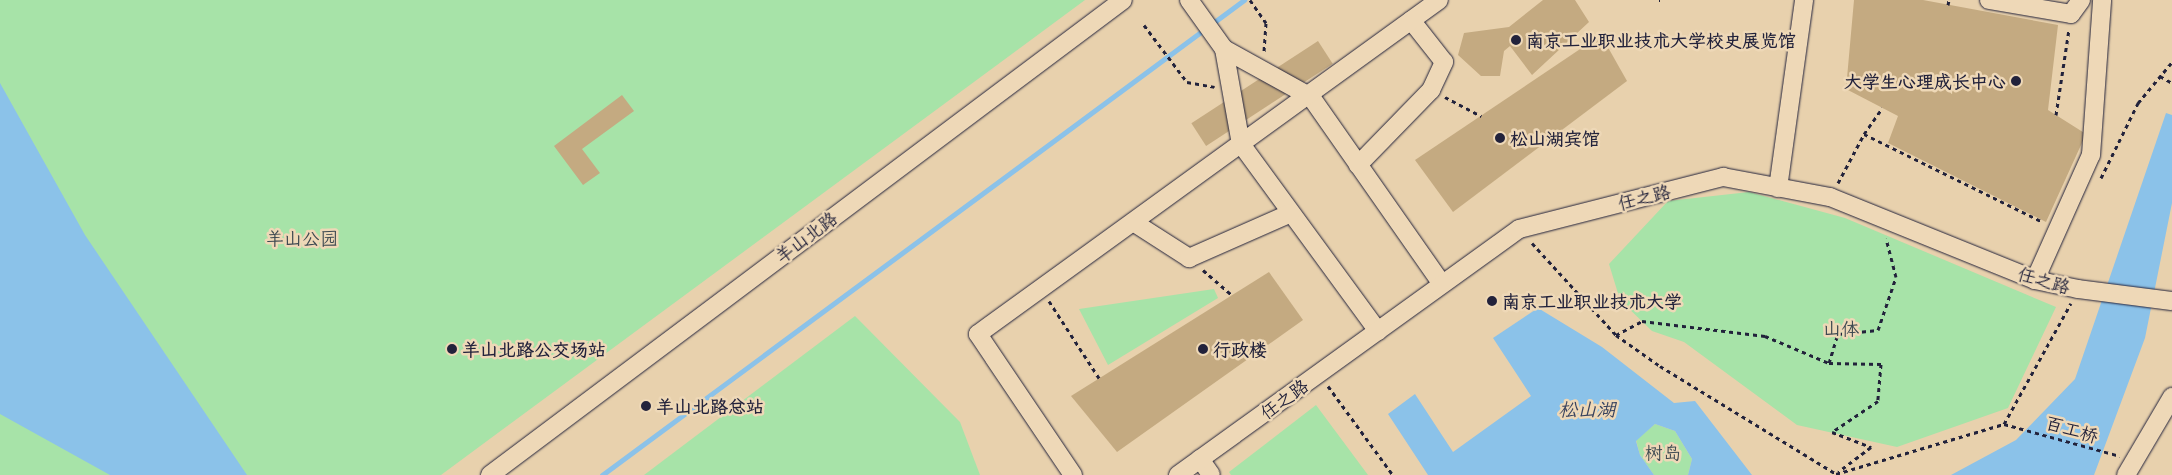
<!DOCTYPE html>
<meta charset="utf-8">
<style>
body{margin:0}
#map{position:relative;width:2172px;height:475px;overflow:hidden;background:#e8d1ad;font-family:"Playpen Sans","LXGW WenKai TC",sans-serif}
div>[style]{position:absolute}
.green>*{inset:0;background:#a7e3a8}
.water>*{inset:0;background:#8bc2e9}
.stream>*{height:5px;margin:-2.5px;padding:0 2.5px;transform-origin:2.5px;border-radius:2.5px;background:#8bc2e9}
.building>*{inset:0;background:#c4aa81;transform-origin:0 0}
.path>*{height:3px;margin-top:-1.5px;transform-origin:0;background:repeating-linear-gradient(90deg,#22223b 0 4px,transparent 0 8px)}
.roads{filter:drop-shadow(0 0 1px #22223b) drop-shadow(0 0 1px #22223b)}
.minor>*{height:18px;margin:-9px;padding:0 9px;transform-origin:9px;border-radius:9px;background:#eed8b7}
.dots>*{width:14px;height:14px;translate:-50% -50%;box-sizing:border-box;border:2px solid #eed8b7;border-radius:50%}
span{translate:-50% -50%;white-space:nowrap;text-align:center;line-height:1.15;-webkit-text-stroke:5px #eed8b7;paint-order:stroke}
.poi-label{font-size:18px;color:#22223b;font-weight:700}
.left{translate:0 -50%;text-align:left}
.right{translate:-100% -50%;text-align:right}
.street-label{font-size:18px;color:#22223b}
.park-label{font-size:18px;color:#3d4951}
.water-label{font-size:19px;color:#37425e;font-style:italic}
</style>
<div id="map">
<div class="green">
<div style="clip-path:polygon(0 0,1085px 0,441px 475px,0 475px)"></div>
<div style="clip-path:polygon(1749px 192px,1845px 218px,2056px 307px,2008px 408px,1897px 447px,1797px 425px,1684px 342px,1652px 331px,1620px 300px,1609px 264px,1668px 201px)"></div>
<div style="clip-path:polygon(1214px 289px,1218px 298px,1108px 365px,1079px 309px)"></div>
<div style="clip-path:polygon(855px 316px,960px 422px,980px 475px,644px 475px)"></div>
<div style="clip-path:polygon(1316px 405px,1368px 475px,1231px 475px,1229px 472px)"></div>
<div style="clip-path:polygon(1655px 424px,1675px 431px,1692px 459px,1688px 475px,1654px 475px,1640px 455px,1636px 440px)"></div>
</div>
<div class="water">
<div style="clip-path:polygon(0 83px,85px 235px,247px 475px,110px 475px,0 414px)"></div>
<div style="clip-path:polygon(2166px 113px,2172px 115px,2172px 203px,2145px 338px,2094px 475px,1951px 475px,2016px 440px,2075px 379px)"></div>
<div style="clip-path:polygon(1538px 308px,1602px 347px,1674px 403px,1695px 401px,1752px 475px,1688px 475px,1692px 459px,1675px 431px,1655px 424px,1636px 441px,1640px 455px,1654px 475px,1428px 475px,1388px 414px,1415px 394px,1453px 452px,1531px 396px,1493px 338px)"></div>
</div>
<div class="stream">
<div style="left:602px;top:475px;width:799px;rotate:-36.5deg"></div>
</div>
<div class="building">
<div style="clip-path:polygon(1543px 0,1575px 0,1589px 22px,1532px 75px,1510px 46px,1504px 51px,1500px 76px,1481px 76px,1458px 55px,1464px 33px,1509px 27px)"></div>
<div style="clip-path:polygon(1854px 0,1923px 0,2058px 25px,2048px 110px,2086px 134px,2046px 222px,1888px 143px,1898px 116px,1846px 89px)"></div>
<div style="clip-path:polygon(1601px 35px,1627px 81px,1453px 212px,1415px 160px)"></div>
<div style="left:1318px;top:41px;width:27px;height:151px;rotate:57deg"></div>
<div style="clip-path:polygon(622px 95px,634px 111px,582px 149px,600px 173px,583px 185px,554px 146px)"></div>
<div style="clip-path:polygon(1269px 272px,1303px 320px,1117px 452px,1071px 396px)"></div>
</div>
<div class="path">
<div style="left:1250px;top:0;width:28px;rotate:55deg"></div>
<div style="left:1266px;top:23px;width:29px;rotate:94deg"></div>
<div style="left:1659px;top:0;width:1px"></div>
<div style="left:1948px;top:5px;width:5px;rotate:-79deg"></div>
<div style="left:1144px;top:25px;width:71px;rotate:53deg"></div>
<div style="left:1187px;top:82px;width:28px;rotate:10deg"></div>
<div style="left:2160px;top:76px;width:14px;rotate:30deg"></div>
<div style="left:1445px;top:97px;width:41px;rotate:27.8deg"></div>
<div style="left:2056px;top:115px;width:87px;rotate:-81.4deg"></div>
<div style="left:1864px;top:134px;width:32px;rotate:-55deg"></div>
<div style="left:2101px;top:178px;width:84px;rotate:-63.7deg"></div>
<div style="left:2138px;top:103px;width:53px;rotate:-50.3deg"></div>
<div style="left:1838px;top:183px;width:55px;rotate:-62deg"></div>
<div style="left:1864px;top:134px;width:199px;rotate:26.2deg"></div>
<div style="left:1532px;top:243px;width:125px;rotate:47.6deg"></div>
<div style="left:1616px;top:335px;width:54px;rotate:35.2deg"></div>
<div style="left:1660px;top:366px;width:206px;rotate:31.5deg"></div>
<div style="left:1836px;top:474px;width:175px;rotate:-16.6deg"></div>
<div style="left:2004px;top:424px;width:138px;rotate:-61deg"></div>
<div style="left:1203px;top:270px;width:38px;rotate:41deg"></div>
<div style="left:1049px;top:301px;width:92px;rotate:57deg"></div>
<div style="left:1616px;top:335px;width:30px;rotate:-28deg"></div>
<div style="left:1642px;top:321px;width:124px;rotate:7deg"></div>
<div style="left:1765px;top:336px;width:69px;rotate:22.9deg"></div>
<div style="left:1829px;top:363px;width:52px;rotate:1.1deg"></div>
<div style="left:1881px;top:364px;width:37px;rotate:95deg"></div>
<div style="left:1878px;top:401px;width:55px;rotate:146deg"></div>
<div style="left:1832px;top:432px;width:42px;rotate:21deg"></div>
<div style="left:1871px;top:447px;width:41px;rotate:142.9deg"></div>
<div style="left:1829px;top:363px;width:30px;rotate:-73deg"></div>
<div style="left:1838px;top:334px;width:40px;rotate:-5.7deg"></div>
<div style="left:1878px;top:330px;width:56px;rotate:-71.2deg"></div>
<div style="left:1896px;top:277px;width:40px;rotate:-104.4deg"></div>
<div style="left:1328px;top:386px;width:110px;rotate:53.9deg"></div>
<div style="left:2004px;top:424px;width:120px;rotate:15.4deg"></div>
</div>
<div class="roads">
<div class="minor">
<div style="left:1189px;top:0;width:60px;rotate:54.5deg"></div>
<div style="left:1224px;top:49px;width:97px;rotate:79.9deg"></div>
<div style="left:1241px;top:144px;width:232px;rotate:53.8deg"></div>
<div style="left:1989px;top:0;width:83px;rotate:9.7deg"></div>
<div style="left:2071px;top:14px;width:17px;rotate:-54deg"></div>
<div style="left:1224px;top:49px;width:99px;rotate:28.9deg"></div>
<div style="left:1311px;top:97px;width:228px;rotate:55deg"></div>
<div style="left:1358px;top:165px;width:105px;rotate:-45.8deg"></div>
<div style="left:1431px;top:90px;width:31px;rotate:-65deg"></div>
<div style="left:1444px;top:62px;width:53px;rotate:-128.2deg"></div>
<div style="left:1778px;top:188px;width:190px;rotate:-82.1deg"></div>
<div style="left:1133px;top:222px;width:67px;rotate:32.7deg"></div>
<div style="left:1189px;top:258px;width:111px;rotate:-23.8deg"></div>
<div style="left:2035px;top:280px;width:137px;rotate:-65.9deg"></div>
<div style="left:2091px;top:155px;width:155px;rotate:-85.9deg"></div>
<div style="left:1200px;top:459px;width:19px;rotate:55deg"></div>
<div style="left:490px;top:475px;width:791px;rotate:-36.88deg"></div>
<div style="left:1073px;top:475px;width:170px;rotate:-124deg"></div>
<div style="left:978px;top:334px;width:569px;rotate:-35.92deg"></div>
<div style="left:1178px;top:475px;width:420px;rotate:-35.8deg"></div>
<div style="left:1519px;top:229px;width:211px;rotate:-14.3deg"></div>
<div style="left:1723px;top:177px;width:109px;rotate:10.6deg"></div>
<div style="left:1830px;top:197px;width:221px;rotate:22deg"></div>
<div style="left:2035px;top:280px;width:44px;rotate:11.8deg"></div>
<div style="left:2078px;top:289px;width:95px;rotate:7.3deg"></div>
<div style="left:2126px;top:475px;width:91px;rotate:-59.5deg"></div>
</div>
</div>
<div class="dots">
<div style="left:1516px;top:40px;background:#22223b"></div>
<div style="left:2016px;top:81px;background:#22223b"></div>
<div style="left:1500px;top:138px;background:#22223b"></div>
<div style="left:1492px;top:301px;background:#22223b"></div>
<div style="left:452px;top:349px;background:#22223b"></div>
<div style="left:1203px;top:349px;background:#22223b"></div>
<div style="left:646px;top:406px;background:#22223b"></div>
</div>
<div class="poi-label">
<span class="left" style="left:1526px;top:40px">南京工业职业技术大学校史展览馆</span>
<span class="right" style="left:2006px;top:81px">大学生心理成长中心</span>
<span class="left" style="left:1510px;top:138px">松山湖宾馆</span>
<span class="left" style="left:1502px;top:301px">南京工业职业技术大学</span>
<span class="left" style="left:462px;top:349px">羊山北路公交场站</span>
<span class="left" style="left:1213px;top:349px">行政楼</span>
<span class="left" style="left:656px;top:406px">羊山北路总站</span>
</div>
<div class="street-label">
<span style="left:1644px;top:197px;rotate:-14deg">任之路</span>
<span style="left:806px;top:237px;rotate:-37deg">羊山北路</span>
<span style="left:2044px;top:280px;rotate:16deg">任之路</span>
<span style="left:1284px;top:399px;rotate:-36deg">任之路</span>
<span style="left:2072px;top:429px;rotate:16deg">百工桥</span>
</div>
<div class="park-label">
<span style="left:302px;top:238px">羊山公园</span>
<span style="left:1841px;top:328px">山体</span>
<span style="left:1663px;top:452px">树岛</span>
</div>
<div class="water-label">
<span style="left:1587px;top:409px">松山湖</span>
</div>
</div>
